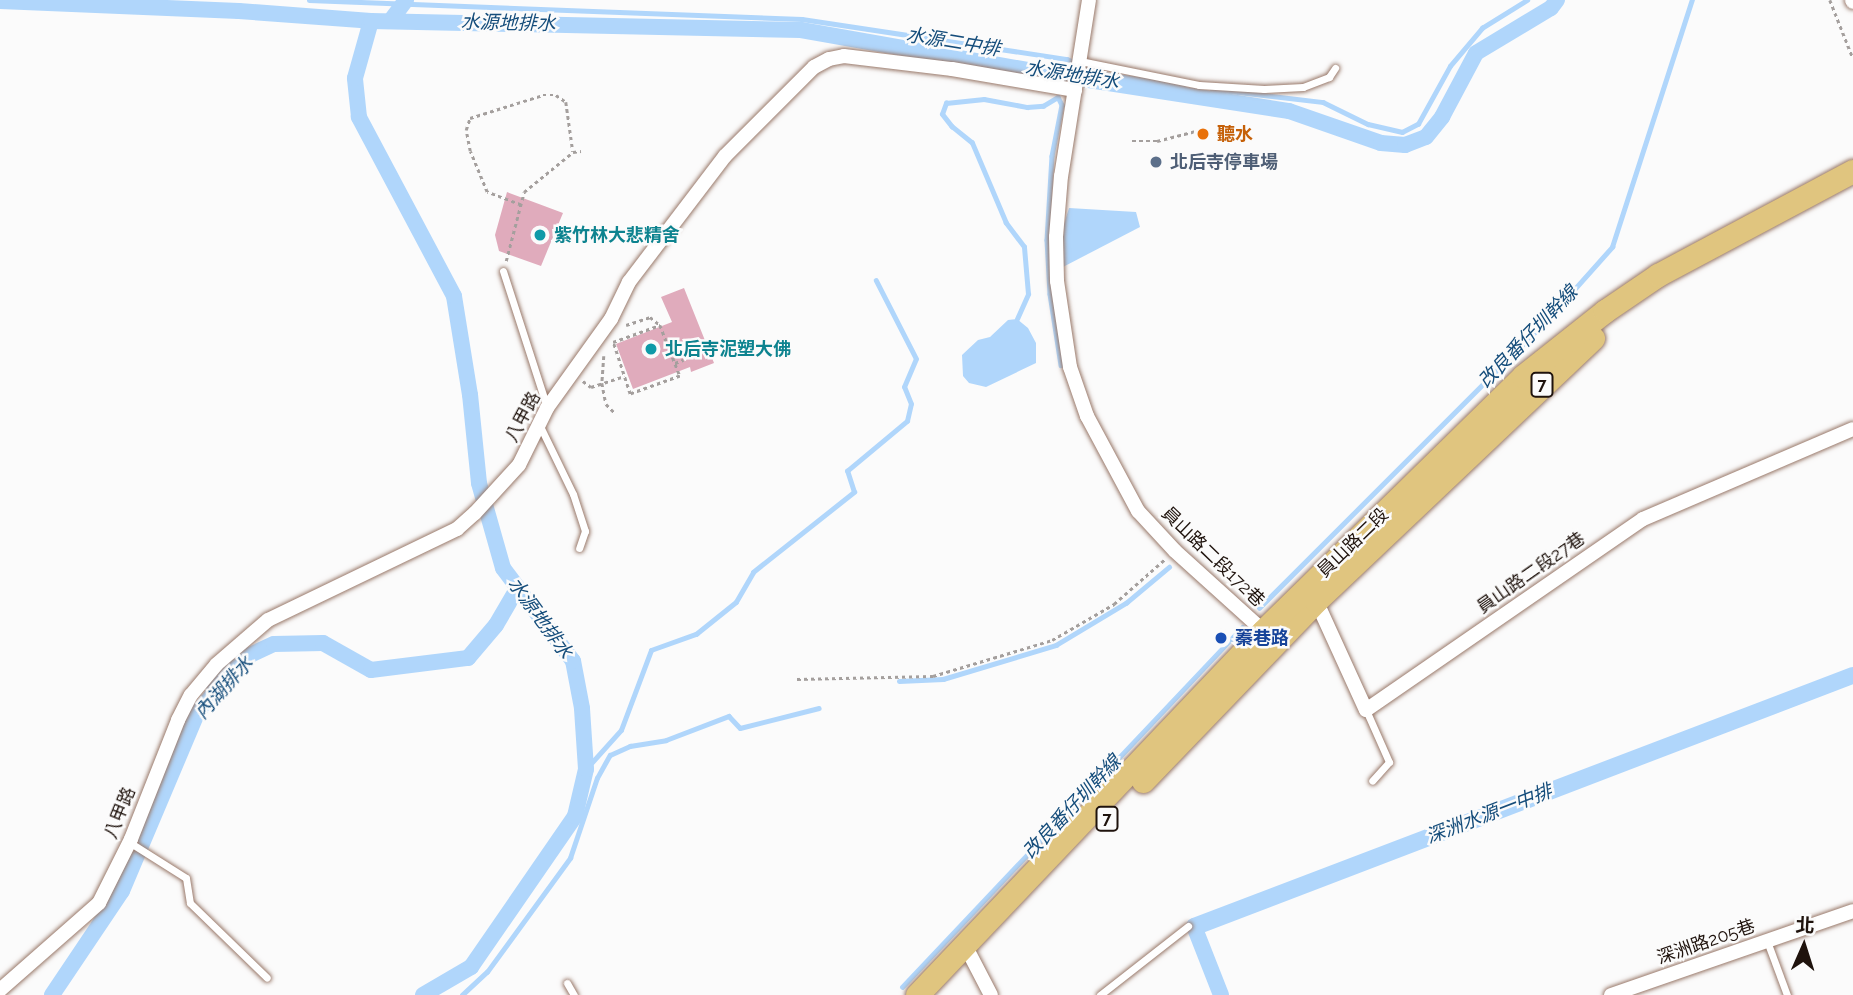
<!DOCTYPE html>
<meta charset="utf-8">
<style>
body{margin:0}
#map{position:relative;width:1853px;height:995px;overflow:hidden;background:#fbfbfb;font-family:Raleway,"Noto Sans TC",sans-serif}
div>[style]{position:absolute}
.water>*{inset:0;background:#b0d6fb}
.stream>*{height:4.5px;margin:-2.25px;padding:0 2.25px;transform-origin:2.25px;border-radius:2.25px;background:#b0d6fb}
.canal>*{height:16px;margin:-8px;padding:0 8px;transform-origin:8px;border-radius:8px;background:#b0d6fb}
.building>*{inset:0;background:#e0abbc}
.path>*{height:2.5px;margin-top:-1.25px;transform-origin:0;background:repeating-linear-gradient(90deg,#a49f9d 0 3.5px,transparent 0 7px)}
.roads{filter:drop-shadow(0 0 2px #99796a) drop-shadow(0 0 2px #99796a)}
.service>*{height:7px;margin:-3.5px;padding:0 3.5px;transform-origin:3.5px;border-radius:3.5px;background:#fff}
.minor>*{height:14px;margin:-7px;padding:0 7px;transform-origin:7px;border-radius:7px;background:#fff}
.primary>*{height:23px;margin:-11.5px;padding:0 11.5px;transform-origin:11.5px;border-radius:11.5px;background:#e0c57f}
.dots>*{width:19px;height:19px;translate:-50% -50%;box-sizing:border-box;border:4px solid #fbfbfb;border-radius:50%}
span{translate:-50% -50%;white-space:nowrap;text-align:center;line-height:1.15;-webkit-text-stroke:5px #fbfbfb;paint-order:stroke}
.shield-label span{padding:2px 5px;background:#fbfbfb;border:2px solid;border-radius:5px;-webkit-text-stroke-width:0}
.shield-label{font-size:16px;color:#1f130d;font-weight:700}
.food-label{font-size:18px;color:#c56008;font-weight:700}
.left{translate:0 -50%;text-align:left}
.service-label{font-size:18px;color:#4e5e75;font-weight:700}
.culture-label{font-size:18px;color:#0d838f;font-weight:700}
.street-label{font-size:18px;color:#1f130d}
.transit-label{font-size:18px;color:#164399;font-weight:700}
.water-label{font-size:19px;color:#154d7b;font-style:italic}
.north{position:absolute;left:1769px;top:911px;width:70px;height:70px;-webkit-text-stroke:5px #fbfbfb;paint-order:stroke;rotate:3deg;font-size:19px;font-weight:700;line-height:28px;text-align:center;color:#1f130d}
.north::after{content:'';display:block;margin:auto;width:24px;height:32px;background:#1f130d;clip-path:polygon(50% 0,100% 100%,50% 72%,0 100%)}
</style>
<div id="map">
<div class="water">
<div style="clip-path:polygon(1069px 208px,1136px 212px,1140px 227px,1061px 268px,1064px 224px)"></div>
<div style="clip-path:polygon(1017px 319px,1028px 328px,1036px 343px,1036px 363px,986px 387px,969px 383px,963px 376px,962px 355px,978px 340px,990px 337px,1008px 320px)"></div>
</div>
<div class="stream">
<div style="left:309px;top:0;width:493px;rotate:2.2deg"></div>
<div style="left:802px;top:19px;width:268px;rotate:8.6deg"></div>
<div style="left:1067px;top:59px;width:38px;rotate:23deg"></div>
<div style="left:1102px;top:74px;width:82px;rotate:7.7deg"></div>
<div style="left:1063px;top:77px;width:1px;rotate:-90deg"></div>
<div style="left:1212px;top:89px;width:112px;rotate:6.7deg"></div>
<div style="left:1323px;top:102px;width:50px;rotate:26.1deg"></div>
<div style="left:1368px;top:124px;width:35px;rotate:13deg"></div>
<div style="left:1402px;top:132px;width:18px;rotate:-27deg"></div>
<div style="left:1418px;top:124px;width:66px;rotate:-61.1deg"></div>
<div style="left:1450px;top:66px;width:50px;rotate:-49.9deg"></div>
<div style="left:1482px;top:28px;width:53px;rotate:-31.9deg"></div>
<div style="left:1017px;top:319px;width:27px;rotate:-66deg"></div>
<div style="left:1028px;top:294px;width:47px;rotate:-94.9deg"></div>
<div style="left:1024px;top:247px;width:30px;rotate:-127deg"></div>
<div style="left:1006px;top:223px;width:87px;rotate:-113deg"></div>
<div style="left:972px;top:143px;width:26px;rotate:-141deg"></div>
<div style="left:952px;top:127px;width:16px;rotate:-128deg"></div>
<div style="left:942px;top:114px;width:12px;rotate:-70deg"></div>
<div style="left:946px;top:103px;width:38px;rotate:-6deg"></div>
<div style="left:984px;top:99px;width:44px;rotate:10.5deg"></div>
<div style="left:1027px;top:107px;width:16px;rotate:-4deg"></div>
<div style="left:1043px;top:106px;width:17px;rotate:-31deg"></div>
<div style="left:1058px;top:97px;width:9px;rotate:63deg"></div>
<div style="left:1062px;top:105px;width:52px;rotate:101.1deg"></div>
<div style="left:1052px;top:156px;width:84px;rotate:93.4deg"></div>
<div style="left:1047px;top:240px;width:54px;rotate:86.8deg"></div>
<div style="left:1050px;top:294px;width:72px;rotate:81.2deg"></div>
<div style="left:1259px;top:608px;width:407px;rotate:-45deg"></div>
<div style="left:1547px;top:320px;width:98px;rotate:-48.3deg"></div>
<div style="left:1612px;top:247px;width:260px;rotate:-72.1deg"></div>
<div style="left:899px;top:681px;width:44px;rotate:-2.6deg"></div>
<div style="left:943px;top:679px;width:118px;rotate:-16.7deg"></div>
<div style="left:1056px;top:645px;width:82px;rotate:-31deg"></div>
<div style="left:1126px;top:603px;width:56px;rotate:-39.9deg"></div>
<div style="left:198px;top:711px;width:27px;rotate:-66deg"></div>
<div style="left:209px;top:686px;width:35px;rotate:-49deg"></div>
<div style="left:586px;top:769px;width:52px;rotate:-48.1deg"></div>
<div style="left:621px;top:730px;width:85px;rotate:-69.4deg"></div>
<div style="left:651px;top:650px;width:48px;rotate:-19.6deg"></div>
<div style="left:696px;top:634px;width:51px;rotate:-38.7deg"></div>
<div style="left:736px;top:602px;width:34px;rotate:-60deg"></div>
<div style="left:753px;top:572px;width:129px;rotate:-38.4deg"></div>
<div style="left:854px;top:492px;width:22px;rotate:-108deg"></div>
<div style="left:847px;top:471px;width:78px;rotate:-39.8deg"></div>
<div style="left:907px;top:421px;width:17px;rotate:-77deg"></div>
<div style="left:911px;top:404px;width:18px;rotate:-112deg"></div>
<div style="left:904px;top:387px;width:30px;rotate:-67deg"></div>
<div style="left:916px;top:359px;width:88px;rotate:-117.1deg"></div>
<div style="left:1202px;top:930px;width:697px;rotate:-20.93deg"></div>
<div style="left:902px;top:987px;width:495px;rotate:-46.6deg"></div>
<div style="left:462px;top:995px;width:34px;rotate:-43deg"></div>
<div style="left:487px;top:972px;width:141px;rotate:-53.9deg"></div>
<div style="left:570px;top:858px;width:84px;rotate:-71.4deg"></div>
<div style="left:597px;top:778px;width:26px;rotate:-61deg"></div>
<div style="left:610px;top:755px;width:22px;rotate:-24deg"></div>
<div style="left:630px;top:746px;width:36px;rotate:-9deg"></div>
<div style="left:666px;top:740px;width:67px;rotate:-20.9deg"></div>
<div style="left:729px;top:716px;width:16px;rotate:47deg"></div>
<div style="left:740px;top:728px;width:81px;rotate:-14.2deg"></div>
</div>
<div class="canal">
<div style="left:0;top:1px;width:239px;rotate:2.4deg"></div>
<div style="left:239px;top:11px;width:132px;rotate:4.3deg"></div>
<div style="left:391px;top:20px;width:25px;rotate:-53deg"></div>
<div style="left:52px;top:995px;width:125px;rotate:-56.1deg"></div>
<div style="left:122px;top:891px;width:195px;rotate:-67.1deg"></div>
<div style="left:198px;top:711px;width:76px;rotate:-47.1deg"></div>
<div style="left:250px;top:655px;width:26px;rotate:-25deg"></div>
<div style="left:274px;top:644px;width:49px;rotate:-1.2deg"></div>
<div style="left:323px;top:643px;width:55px;rotate:29.4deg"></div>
<div style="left:371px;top:670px;width:98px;rotate:-7.1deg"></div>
<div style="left:468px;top:658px;width:43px;rotate:-49.7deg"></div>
<div style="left:496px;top:625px;width:42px;rotate:-59.7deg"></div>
<div style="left:423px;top:995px;width:56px;rotate:-30.3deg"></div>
<div style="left:471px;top:967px;width:183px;rotate:-55.4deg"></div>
<div style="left:575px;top:816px;width:48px;rotate:-76.8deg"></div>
<div style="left:586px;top:769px;width:61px;rotate:-93.8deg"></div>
<div style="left:582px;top:708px;width:48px;rotate:-100.8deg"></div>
<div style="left:573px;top:661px;width:116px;rotate:-127deg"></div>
<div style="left:503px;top:568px;width:88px;rotate:-105.8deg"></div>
<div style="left:479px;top:483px;width:88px;rotate:-95.8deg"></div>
<div style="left:470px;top:395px;width:100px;rotate:-99.2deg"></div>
<div style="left:454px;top:296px;width:203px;rotate:-118deg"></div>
<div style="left:359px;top:117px;width:39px;rotate:-96deg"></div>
<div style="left:355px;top:78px;width:59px;rotate:-74.3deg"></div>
<div style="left:371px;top:21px;width:430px;rotate:1.2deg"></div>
<div style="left:801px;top:30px;width:266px;rotate:10deg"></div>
<div style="left:1063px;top:76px;width:229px;rotate:8.8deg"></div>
<div style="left:1289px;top:111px;width:97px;rotate:19.2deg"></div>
<div style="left:1381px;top:143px;width:24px;rotate:5deg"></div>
<div style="left:1405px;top:145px;width:22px;rotate:-21deg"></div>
<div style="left:1426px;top:137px;width:26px;rotate:-51deg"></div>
<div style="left:1442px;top:117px;width:72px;rotate:-62deg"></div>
<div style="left:1476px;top:53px;width:87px;rotate:-31deg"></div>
<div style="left:1551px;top:8px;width:10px;rotate:-53deg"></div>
<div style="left:1221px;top:995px;width:74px;rotate:-111.4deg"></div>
<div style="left:1194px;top:926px;width:705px;rotate:-20.85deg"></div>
</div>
<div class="building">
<div style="clip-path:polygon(507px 192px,563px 213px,541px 266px,499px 251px,495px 235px)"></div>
<div style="clip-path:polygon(684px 288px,714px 363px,691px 372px,690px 367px,633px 389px,616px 344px,672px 322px,661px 297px)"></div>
</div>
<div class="path">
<div style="left:1830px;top:0;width:62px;rotate:68.4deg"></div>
<div style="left:1132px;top:141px;width:25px"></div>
<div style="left:1157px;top:141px;width:40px;rotate:-14.4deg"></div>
<div style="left:521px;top:205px;width:36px;rotate:-159deg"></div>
<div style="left:487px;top:192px;width:44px;rotate:-112.5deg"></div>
<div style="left:470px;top:151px;width:21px;rotate:-101deg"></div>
<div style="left:466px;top:130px;width:13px;rotate:-72deg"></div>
<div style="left:470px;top:118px;width:77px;rotate:-17.5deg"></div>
<div style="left:543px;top:95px;width:13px"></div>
<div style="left:556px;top:95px;width:12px;rotate:35deg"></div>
<div style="left:566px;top:102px;width:50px;rotate:82deg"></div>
<div style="left:506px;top:261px;width:71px;rotate:-75.4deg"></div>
<div style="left:524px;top:192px;width:63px;rotate:-39.2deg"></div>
<div style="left:573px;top:152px;width:8px;rotate:-7deg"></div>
<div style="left:626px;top:325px;width:25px;rotate:-18deg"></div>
<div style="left:650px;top:317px;width:13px;rotate:39deg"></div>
<div style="left:660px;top:325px;width:55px;rotate:68.6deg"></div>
<div style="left:680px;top:376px;width:53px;rotate:160.2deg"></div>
<div style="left:630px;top:394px;width:55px;rotate:-108.1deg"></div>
<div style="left:613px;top:342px;width:50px;rotate:-19.9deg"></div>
<div style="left:604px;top:356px;width:27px;rotate:94deg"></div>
<div style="left:602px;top:383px;width:21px;rotate:79deg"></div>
<div style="left:606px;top:404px;width:11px;rotate:45deg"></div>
<div style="left:675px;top:363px;width:9px;rotate:-21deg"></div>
<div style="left:583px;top:381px;width:10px;rotate:37deg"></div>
<div style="left:591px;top:387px;width:35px;rotate:-18deg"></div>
<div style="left:797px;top:679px;width:136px;rotate:-1.3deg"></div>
<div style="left:933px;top:676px;width:124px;rotate:-16.8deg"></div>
<div style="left:1052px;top:640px;width:72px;rotate:-30.1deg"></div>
<div style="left:1114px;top:604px;width:67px;rotate:-41.3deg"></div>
</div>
<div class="roads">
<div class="service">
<div style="left:1080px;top:61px;width:121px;rotate:11.4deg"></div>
<div style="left:1199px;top:85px;width:65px;rotate:3.5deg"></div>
<div style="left:1264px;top:89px;width:39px;rotate:-3deg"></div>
<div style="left:1303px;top:87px;width:28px;rotate:-21deg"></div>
<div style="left:1329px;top:77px;width:11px;rotate:-56deg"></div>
<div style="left:503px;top:271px;width:143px;rotate:72.1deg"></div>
<div style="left:539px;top:424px;width:78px;rotate:64.1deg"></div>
<div style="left:573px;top:494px;width:39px;rotate:72deg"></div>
<div style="left:585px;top:531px;width:18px;rotate:109deg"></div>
<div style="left:1366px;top:710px;width:57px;rotate:66.1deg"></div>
<div style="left:1389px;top:762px;width:25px;rotate:132deg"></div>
<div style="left:129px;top:842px;width:67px;rotate:32.3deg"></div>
<div style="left:186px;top:878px;width:25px;rotate:81deg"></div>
<div style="left:190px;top:903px;width:107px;rotate:44.2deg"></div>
<div style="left:1767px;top:941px;width:58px;rotate:69.7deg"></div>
<div style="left:567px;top:983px;width:14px;rotate:60deg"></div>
<div style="left:1100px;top:995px;width:112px;rotate:-38.1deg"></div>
</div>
<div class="minor">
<div style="left:1089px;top:0;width:178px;rotate:99deg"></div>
<div style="left:1061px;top:176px;width:61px;rotate:94.7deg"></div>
<div style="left:1056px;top:237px;width:44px;rotate:88.7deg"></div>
<div style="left:1057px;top:281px;width:87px;rotate:81.4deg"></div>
<div style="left:1070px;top:367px;width:52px;rotate:70.9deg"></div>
<div style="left:1087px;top:416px;width:108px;rotate:61.8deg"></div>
<div style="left:1138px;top:511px;width:54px;rotate:47.2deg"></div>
<div style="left:1175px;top:551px;width:124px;rotate:42.1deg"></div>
<div style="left:1852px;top:0;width:2px;rotate:63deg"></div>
<div style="left:1314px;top:596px;width:125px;rotate:65.5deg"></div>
<div style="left:1366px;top:710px;width:336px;rotate:-34.6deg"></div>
<div style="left:1643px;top:519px;width:228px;rotate:-23.2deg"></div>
<div style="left:966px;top:947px;width:54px;rotate:62.5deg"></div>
<div style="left:0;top:990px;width:132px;rotate:-41.3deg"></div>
<div style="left:99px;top:903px;width:72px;rotate:-63.4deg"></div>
<div style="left:131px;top:839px;width:128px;rotate:-68.4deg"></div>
<div style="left:178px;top:720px;width:28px;rotate:-63deg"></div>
<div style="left:191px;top:695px;width:40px;rotate:-50deg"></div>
<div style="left:217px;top:664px;width:67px;rotate:-40.8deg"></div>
<div style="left:268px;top:620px;width:210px;rotate:-25.7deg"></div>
<div style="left:457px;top:529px;width:24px;rotate:-42deg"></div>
<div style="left:475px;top:513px;width:65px;rotate:-47.5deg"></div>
<div style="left:519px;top:465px;width:64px;rotate:-63.8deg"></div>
<div style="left:547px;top:408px;width:110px;rotate:-54.3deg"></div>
<div style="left:611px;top:319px;width:41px;rotate:-64.1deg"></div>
<div style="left:629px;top:282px;width:158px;rotate:-52.7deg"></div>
<div style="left:725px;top:156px;width:126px;rotate:-45deg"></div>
<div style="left:814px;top:67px;width:17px;rotate:-28deg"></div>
<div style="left:829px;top:59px;width:15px;rotate:-11deg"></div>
<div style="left:844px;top:56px;width:109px;rotate:6.9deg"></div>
<div style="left:952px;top:69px;width:125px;rotate:9.7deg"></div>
<div style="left:1611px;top:995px;width:256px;rotate:-19.1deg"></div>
</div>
<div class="primary">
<div style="left:1143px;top:781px;width:250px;rotate:-46.1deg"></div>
<div style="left:1316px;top:601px;width:382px;rotate:-43.5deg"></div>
<div style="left:917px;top:995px;width:502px;rotate:-46.45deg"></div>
<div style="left:1263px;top:631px;width:364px;rotate:-44.4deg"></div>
<div style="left:1523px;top:376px;width:105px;rotate:-38.4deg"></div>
<div style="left:1605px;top:311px;width:64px;rotate:-34.2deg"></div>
<div style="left:1658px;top:275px;width:221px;rotate:-28.1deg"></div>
</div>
</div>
<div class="dots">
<div style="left:1203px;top:134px;background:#e8710a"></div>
<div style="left:1156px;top:162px;background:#5c6f8a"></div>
<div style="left:540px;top:235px;background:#0f9aa8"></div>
<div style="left:651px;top:349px;background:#0f9aa8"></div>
<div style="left:1221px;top:638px;background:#1a4fb4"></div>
</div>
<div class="shield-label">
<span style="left:1542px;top:385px">7</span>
<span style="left:1107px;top:819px">7</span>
</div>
<div class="food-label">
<span class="left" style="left:1217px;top:134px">聽水</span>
</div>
<div class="service-label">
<span class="left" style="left:1170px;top:162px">北后寺停車場</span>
</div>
<div class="culture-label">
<span class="left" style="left:554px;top:235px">紫竹林大悲精舍</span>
<span class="left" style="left:665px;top:349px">北后寺泥塑大佛</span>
</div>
<div class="street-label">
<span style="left:523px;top:417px;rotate:-62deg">八甲路</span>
<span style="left:1353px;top:543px;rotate:-44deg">員山路二段</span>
<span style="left:1213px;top:557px;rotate:44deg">員山路二段172巷</span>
<span style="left:1531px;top:573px;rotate:-35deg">員山路二段27巷</span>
<span style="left:120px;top:813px;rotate:-68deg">八甲路</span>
<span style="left:1706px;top:942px;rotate:-19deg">深洲路205巷</span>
</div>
<div class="transit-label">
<span class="left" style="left:1235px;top:638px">蓁巷路</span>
</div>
<div class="water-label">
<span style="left:508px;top:23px;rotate:1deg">水源地排水</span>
<span style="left:953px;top:42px;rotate:9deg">水源二中排</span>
<span style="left:1072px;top:75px;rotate:9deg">水源地排水</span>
<span style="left:1528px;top:337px;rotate:-46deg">改良番仔圳幹線</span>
<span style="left:540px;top:618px;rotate:54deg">水源地排水</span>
<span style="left:224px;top:688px;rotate:-48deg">內湖排水</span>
<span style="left:1072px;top:807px;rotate:-47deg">改良番仔圳幹線</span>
<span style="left:1489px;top:814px;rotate:-21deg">深洲水源一中排</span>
</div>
<div class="north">北</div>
</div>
